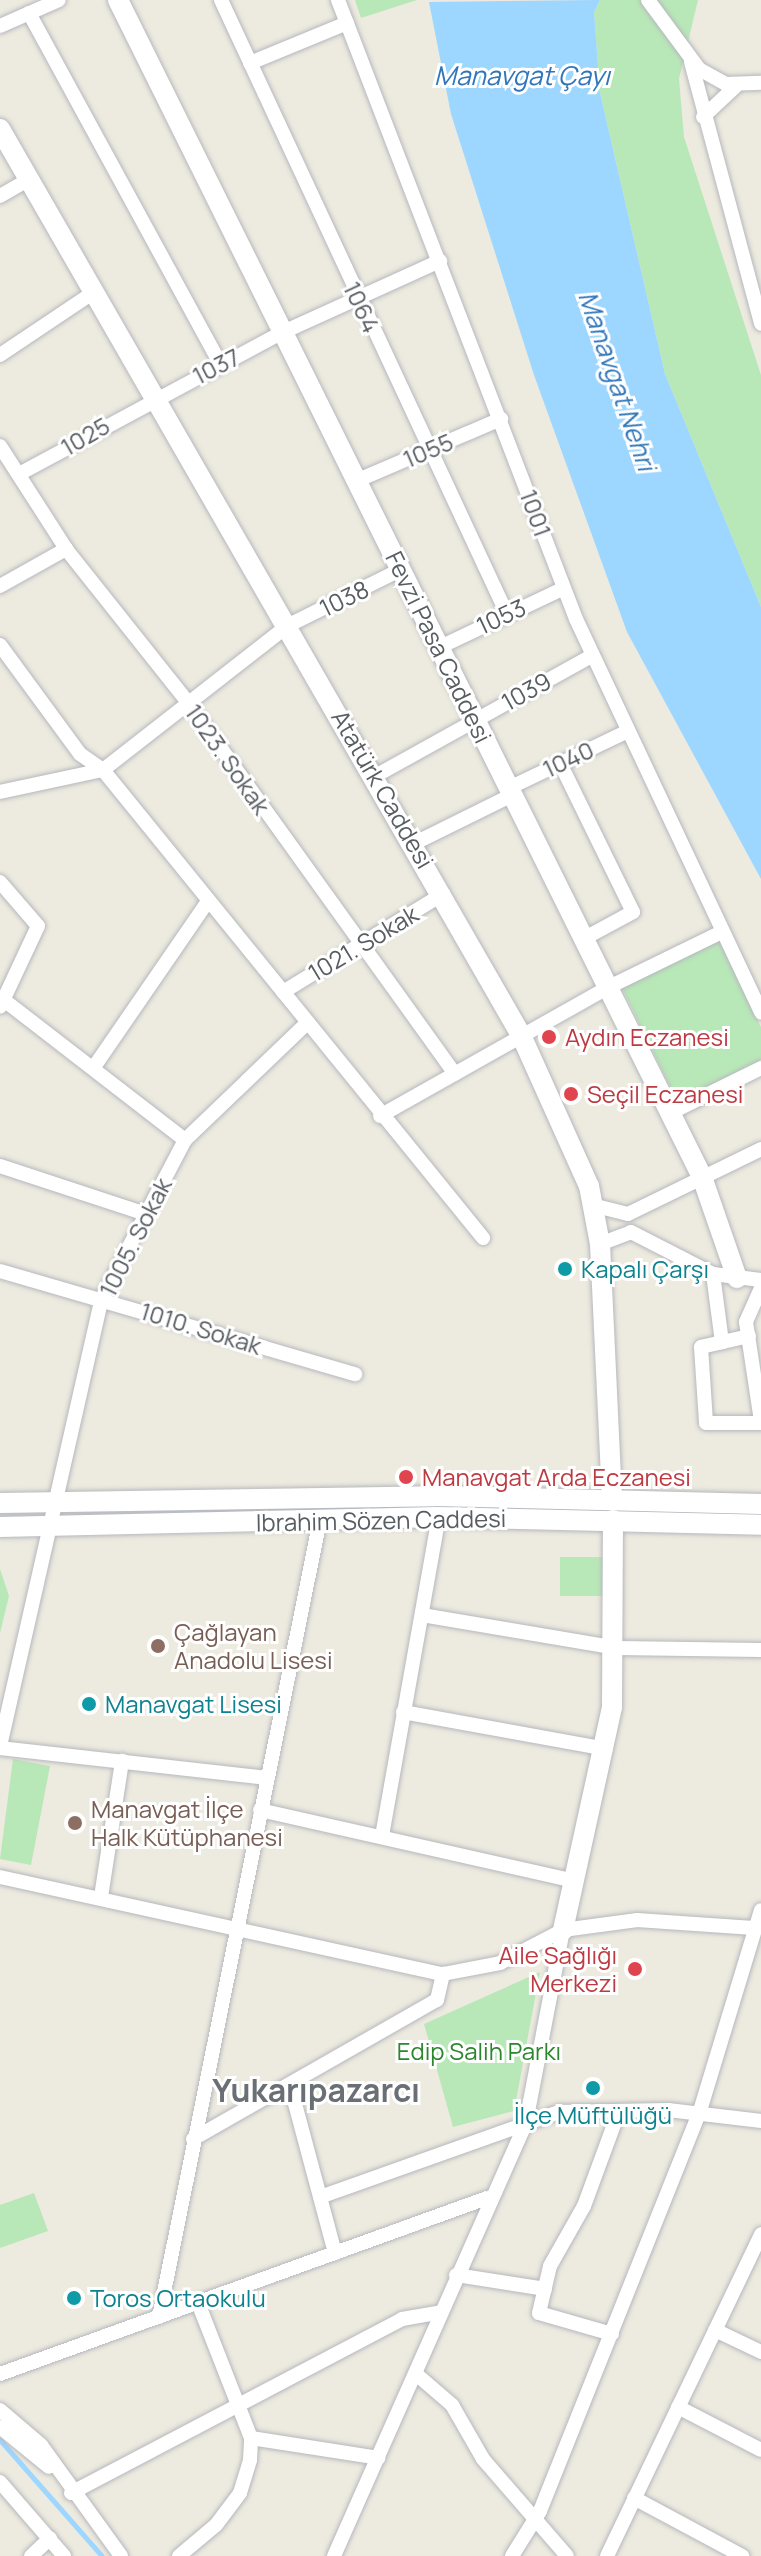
<!DOCTYPE html>
<meta charset="utf-8">
<style>
body{margin:0}
#map{position:relative;width:761px;height:2556px;overflow:hidden;background:#edeadf;font-family:Manrope,sans-serif}
div>[style]{position:absolute}
.green>*{inset:0;background:#b9e8b8;transform-origin:0 0}
.water>*{inset:0;background:#9dd6ff}
.stream>*{height:5px;margin:-2.5px;padding:0 2.5px;transform-origin:2.5px;border-radius:2.5px;background:#9dd6ff}
.roads{filter:drop-shadow(0 0 2px #b5b8be) drop-shadow(0 0 2px #b5b8be)}
.street>*{height:14px;margin:-7px;padding:0 7px;transform-origin:7px;border-radius:7px;background:#fff}
.secondary>*{height:20px;margin:-10px;padding:0 10px;transform-origin:10px;border-radius:10px;background:#fff}
.dots>*{width:22px;height:22px;translate:-50% -50%;box-sizing:border-box;border:4px solid #fff;border-radius:50%}
span{translate:-50% -50%;white-space:nowrap;text-align:center;line-height:1.15;-webkit-text-stroke:6px #fff;paint-order:stroke}
.street-label{font-size:24px;color:#585d62}
.health-label{font-size:24px;color:#be3a42}
.left{translate:0 -50%;text-align:left}
.right{translate:-100% -50%;text-align:right}
.culture-label{font-size:24px;color:#0d838f}
.education-label{font-size:24px;color:#785e54}
.park-label{font-size:24px;color:#2c862e}
.water-label{font-size:26px;color:#3176ba;font-style:italic}
.district-label{font-size:32px;color:#696f74;font-weight:700}
</style>
<div id="map">
<div class="green">
<div style="clip-path:polygon(355px 0,417px 0,361px 18px)"></div>
<div style="clip-path:polygon(600px 0,698px 0,679px 79px,684px 137px,761px 375px,761px 607px,665px 374px,600px 93px,594px 12px)"></div>
<div style="clip-path:polygon(719px 941px,761px 1027px,761px 1060px,677px 1101px,622px 988px)"></div>
<div style="left:606px;top:1557px;width:39px;height:46px;rotate:90deg"></div>
<div style="clip-path:polygon(0 1569px,9px 1596px,0 1633px)"></div>
<div style="clip-path:polygon(13px 1759px,50px 1766px,31px 1865px,0 1859px)"></div>
<div style="clip-path:polygon(540px 1972px,514px 2111px,453px 2127px,424px 2024px)"></div>
<div style="clip-path:polygon(34px 2193px,48px 2231px,0 2248px,0 2205px)"></div>
</div>
<div class="water">
<div style="clip-path:polygon(600px 0,594px 12px,600px 93px,665px 374px,761px 607px,761px 879px,627px 632px,534px 375px,451px 114px,429px 2px)"></div>
</div>
<div class="stream">
<div style="left:0;top:2440px;width:154px;rotate:48.7deg"></div>
</div>
<div class="roads">
<div class="street">
<div style="left:221px;top:0;width:675px;rotate:65.03deg"></div>
<div style="left:338px;top:0;width:663px;rotate:68.97deg"></div>
<div style="left:576px;top:619px;width:435px;rotate:64.8deg"></div>
<div style="left:648px;top:0;width:86px;rotate:53.5deg"></div>
<div style="left:699px;top:69px;width:31px;rotate:29deg"></div>
<div style="left:726px;top:84px;width:35px;rotate:-2deg"></div>
<div style="left:29px;top:13px;width:400px;rotate:61.4deg"></div>
<div style="left:0;top:26px;width:64px;rotate:-23.8deg"></div>
<div style="left:691px;top:62px;width:271px;rotate:75deg"></div>
<div style="left:250px;top:63px;width:105px;rotate:-22.4deg"></div>
<div style="left:703px;top:117px;width:45px;rotate:-43.2deg"></div>
<div style="left:0;top:196px;width:30px;rotate:-30deg"></div>
<div style="left:0;top:355px;width:110px;rotate:-33.8deg"></div>
<div style="left:0;top:446px;width:122px;rotate:57.3deg"></div>
<div style="left:66px;top:549px;width:194px;rotate:51.5deg"></div>
<div style="left:187px;top:701px;width:459px;rotate:54.3deg"></div>
<div style="left:19px;top:474px;width:295px;rotate:-28.3deg"></div>
<div style="left:279px;top:334px;width:177px;rotate:-24.4deg"></div>
<div style="left:356px;top:481px;width:158px;rotate:-23.2deg"></div>
<div style="left:0;top:586px;width:76px;rotate:-29.3deg"></div>
<div style="left:0;top:645px;width:135px;rotate:53.7deg"></div>
<div style="left:80px;top:754px;width:28px;rotate:35deg"></div>
<div style="left:103px;top:770px;width:603px;rotate:50.92deg"></div>
<div style="left:440px;top:647px;width:137px;rotate:-25.4deg"></div>
<div style="left:560px;top:763px;width:166px;rotate:63.9deg"></div>
<div style="left:633px;top:912px;width:57px;rotate:151.6deg"></div>
<div style="left:377px;top:775px;width:246px;rotate:-29deg"></div>
<div style="left:509px;top:788px;width:132px;rotate:-25.6deg"></div>
<div style="left:0;top:792px;width:105px;rotate:-12.1deg"></div>
<div style="left:103px;top:770px;width:234px;rotate:-38deg"></div>
<div style="left:287px;top:626px;width:128px;rotate:-26.4deg"></div>
<div style="left:415px;top:843px;width:108px;rotate:-26.3deg"></div>
<div style="left:0;top:882px;width:58px;rotate:49.2deg"></div>
<div style="left:38px;top:926px;width:89px;rotate:115.1deg"></div>
<div style="left:283px;top:992px;width:188px;rotate:-31.5deg"></div>
<div style="left:0;top:997px;width:234px;rotate:37.7deg"></div>
<div style="left:94px;top:1067px;width:201px;rotate:-55.5deg"></div>
<div style="left:670px;top:1113px;width:102px;rotate:-26.3deg"></div>
<div style="left:380px;top:1116px;width:261px;rotate:-29.4deg"></div>
<div style="left:607px;top:988px;width:128px;rotate:-26deg"></div>
<div style="left:0;top:1166px;width:154px;rotate:18.2deg"></div>
<div style="left:592px;top:1205px;width:37px;rotate:14deg"></div>
<div style="left:628px;top:1214px;width:148px;rotate:-26deg"></div>
<div style="left:600px;top:1244px;width:33px;rotate:-21deg"></div>
<div style="left:631px;top:1232px;width:92px;rotate:27.1deg"></div>
<div style="left:713px;top:1274px;width:48px;rotate:7.1deg"></div>
<div style="left:0;top:1271px;width:370px;rotate:16.2deg"></div>
<div style="left:713px;top:1274px;width:69px;rotate:82.5deg"></div>
<div style="left:761px;top:1288px;width:37px;rotate:114deg"></div>
<div style="left:746px;top:1322px;width:100px;rotate:81.4deg"></div>
<div style="left:749px;top:1336px;width:49px;rotate:167.1deg"></div>
<div style="left:701px;top:1347px;width:76px;rotate:86.2deg"></div>
<div style="left:706px;top:1423px;width:55px"></div>
<div style="left:422px;top:1615px;width:198px;rotate:9.6deg"></div>
<div style="left:617px;top:1648px;width:144px;rotate:0.8deg"></div>
<div style="left:403px;top:1712px;width:206px;rotate:10.3deg"></div>
<div style="left:0;top:1746px;width:459px;rotate:-77.2deg"></div>
<div style="left:102px;top:1298px;width:178px;rotate:-62.3deg"></div>
<div style="left:185px;top:1140px;width:170px;rotate:-43.8deg"></div>
<div style="left:0;top:1748px;width:269px;rotate:6.4deg"></div>
<div style="left:260px;top:1810px;width:323px;rotate:12.7deg"></div>
<div style="left:382px;top:1836px;width:324px;rotate:-79.9deg"></div>
<div style="left:0;top:1877px;width:453px;rotate:12.4deg"></div>
<div style="left:101px;top:1897px;width:138px;rotate:-81.2deg"></div>
<div style="left:290px;top:2085px;width:174px;rotate:75deg"></div>
<div style="left:193px;top:2139px;width:281px;rotate:-29.7deg"></div>
<div style="left:437px;top:2000px;width:27px;rotate:-77deg"></div>
<div style="left:443px;top:1974px;width:58px;rotate:-10.9deg"></div>
<div style="left:500px;top:1963px;width:71px;rotate:-27.6deg"></div>
<div style="left:563px;top:1930px;width:75px;rotate:-7.7deg"></div>
<div style="left:637px;top:1920px;width:117px;rotate:3.9deg"></div>
<div style="left:320px;top:2197px;width:254px;rotate:-19.6deg"></div>
<div style="left:559px;top:2112px;width:109px;rotate:-1.1deg"></div>
<div style="left:668px;top:2110px;width:94px;rotate:6.7deg"></div>
<div style="left:456px;top:2275px;width:90px;rotate:8.9deg"></div>
<div style="left:159px;top:2317px;width:813px;rotate:-78.58deg"></div>
<div style="left:715px;top:2330px;width:51px;rotate:25.6deg"></div>
<div style="left:612px;top:2334px;width:76px;rotate:-164deg"></div>
<div style="left:539px;top:2313px;width:48px;rotate:-76.8deg"></div>
<div style="left:550px;top:2266px;width:69px;rotate:-60.5deg"></div>
<div style="left:584px;top:2206px;width:101px;rotate:-69.8deg"></div>
<div style="left:0;top:2374px;width:518px;rotate:-19.87deg"></div>
<div style="left:416px;top:2374px;width:48px;rotate:40.7deg"></div>
<div style="left:452px;top:2405px;width:62px;rotate:60.1deg"></div>
<div style="left:483px;top:2459px;width:128px;rotate:49.1deg"></div>
<div style="left:678px;top:2407px;width:93px;rotate:27.4deg"></div>
<div style="left:0;top:2410px;width:54px;rotate:40.5deg"></div>
<div style="left:41px;top:2445px;width:137px;rotate:54.2deg"></div>
<div style="left:0;top:2427px;width:63px;rotate:39.2deg"></div>
<div style="left:251px;top:2438px;width:129px;rotate:8.9deg"></div>
<div style="left:0;top:2482px;width:98px;rotate:49.1deg"></div>
<div style="left:71px;top:2493px;width:374px;rotate:-27.7deg"></div>
<div style="left:402px;top:2319px;width:40px;rotate:-10deg"></div>
<div style="left:634px;top:2498px;width:123px;rotate:28.2deg"></div>
<div style="left:31px;top:2556px;width:26px;rotate:-43deg"></div>
<div style="left:179px;top:2556px;width:48px;rotate:-40deg"></div>
<div style="left:216px;top:2525px;width:40px;rotate:-53deg"></div>
<div style="left:240px;top:2493px;width:34px;rotate:-73deg"></div>
<div style="left:250px;top:2460px;width:22px;rotate:-87deg"></div>
<div style="left:251px;top:2438px;width:145px;rotate:-111.4deg"></div>
<div style="left:334px;top:2556px;width:475px;rotate:-66.1deg"></div>
<div style="left:526px;top:2122px;width:196px;rotate:-79.1deg"></div>
<div style="left:512px;top:2556px;width:53px;rotate:-58.1deg"></div>
<div style="left:540px;top:2511px;width:428px;rotate:-68.2deg"></div>
<div style="left:699px;top:2114px;width:213px;rotate:-73.1deg"></div>
<div style="left:607px;top:2556px;width:357px;rotate:-64.4deg"></div>
</div>
<div class="secondary">
<div style="left:118px;top:0;width:1314px;rotate:63.61deg"></div>
<div style="left:702px;top:1177px;width:107px;rotate:70.9deg"></div>
<div style="left:0;top:129px;width:1045px;rotate:60.1deg"></div>
<div style="left:521px;top:1035px;width:166px;rotate:65.8deg"></div>
<div style="left:589px;top:1186px;width:59px;rotate:79.3deg"></div>
<div style="left:600px;top:1244px;width:256px;rotate:87.3deg"></div>
<div style="left:0;top:1503px;width:435px;rotate:-0.9deg"></div>
<div style="left:435px;top:1496px;width:326px;rotate:1.4deg"></div>
<div style="left:0;top:1527px;width:439px;rotate:-1.3deg"></div>
<div style="left:439px;top:1517px;width:322px;rotate:1.4deg"></div>
<div style="left:563px;top:1930px;width:228px;rotate:-77.6deg"></div>
<div style="left:612px;top:1707px;width:187px;rotate:-89.7deg"></div>
</div>
</div>
<div class="dots">
<div style="left:549px;top:1037px;background:#e0444e"></div>
<div style="left:571px;top:1094px;background:#e0444e"></div>
<div style="left:565px;top:1269px;background:#0f9aa8"></div>
<div style="left:406px;top:1477px;background:#e0444e"></div>
<div style="left:158px;top:1646px;background:#8d6e63"></div>
<div style="left:89px;top:1704px;background:#0f9aa8"></div>
<div style="left:75px;top:1823px;background:#8d6e63"></div>
<div style="left:635px;top:1969px;background:#e0444e"></div>
<div style="left:593px;top:2088px;background:#0f9aa8"></div>
<div style="left:74px;top:2298px;background:#0f9aa8"></div>
</div>
<div class="street-label">
<span style="left:362px;top:307px;rotate:65deg">1064</span>
<span style="left:216px;top:366px;rotate:-27deg">1037</span>
<span style="left:85px;top:436px;rotate:-30deg">1025</span>
<span style="left:428px;top:450px;rotate:-23deg">1055</span>
<span style="left:536px;top:513px;rotate:70deg">1001</span>
<span style="left:344px;top:598px;rotate:-26deg">1038</span>
<span style="left:501px;top:616px;rotate:-25deg">1053</span>
<span style="left:439px;top:647px;rotate:64deg">Fevzi Pasa Caddesi</span>
<span style="left:526px;top:691px;rotate:-29deg">1039</span>
<span style="left:228px;top:759px;rotate:55deg">1023. Sokak</span>
<span style="left:568px;top:759px;rotate:-25deg">1040</span>
<span style="left:383px;top:789px;rotate:60deg">Atatürk Caddesi</span>
<span style="left:363px;top:943px;rotate:-31deg">1021. Sokak</span>
<span style="left:135px;top:1237px;rotate:-63deg">1005. Sokak</span>
<span style="left:201px;top:1328px;rotate:17deg">1010. Sokak</span>
<span style="left:381px;top:1520px;rotate:-1deg">Ibrahim Sözen Caddesi</span>
</div>
<div class="health-label">
<span class="left" style="left:565px;top:1037px">Aydın Eczanesi</span>
<span class="left" style="left:587px;top:1094px">Seçil Eczanesi</span>
<span class="left" style="left:422px;top:1477px">Manavgat Arda Eczanesi</span>
<span class="right" style="left:617px;top:1969px">Aile Sağlığı<br>Merkezi</span>
</div>
<div class="culture-label">
<span class="left" style="left:581px;top:1269px">Kapalı Çarşı</span>
<span class="left" style="left:105px;top:1704px">Manavgat Lisesi</span>
<span style="left:593px;top:2115px">İlçe Müftülüğü</span>
<span class="left" style="left:90px;top:2298px">Toros Ortaokulu</span>
</div>
<div class="education-label">
<span class="left" style="left:174px;top:1646px">Çağlayan<br>Anadolu Lisesi</span>
<span class="left" style="left:91px;top:1823px">Manavgat İlçe<br>Halk Kütüphanesi</span>
</div>
<div class="park-label">
<span style="left:479px;top:2051px">Edip Salih Parkı</span>
</div>
<div class="water-label">
<span style="left:522px;top:76px">Manavgat Çayı</span>
<span style="left:617px;top:381px;rotate:71deg">Manavgat Nehri</span>
</div>
<div class="district-label">
<span style="left:316px;top:2090px">Yukarıpazarcı</span>
</div>
</div>
